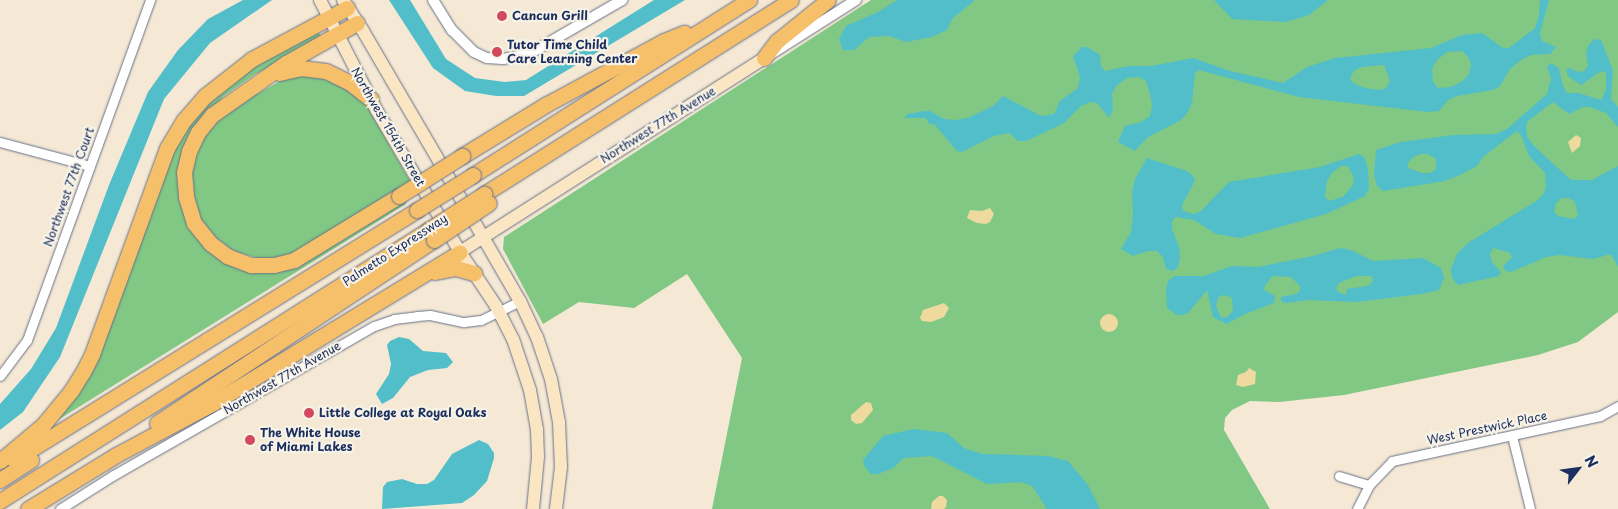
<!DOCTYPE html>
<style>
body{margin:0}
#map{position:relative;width:1618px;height:509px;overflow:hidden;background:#f5e9d5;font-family:"Playpen Sans",sans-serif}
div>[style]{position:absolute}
.green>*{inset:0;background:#81c884}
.sand>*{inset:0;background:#eeda9e}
.round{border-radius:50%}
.water>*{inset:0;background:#51beca}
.roads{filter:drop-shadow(0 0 1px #677088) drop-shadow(0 0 1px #677088)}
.minor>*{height:9px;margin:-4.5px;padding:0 4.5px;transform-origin:4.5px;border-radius:4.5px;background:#fff}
.tertiary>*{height:10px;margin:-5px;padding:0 5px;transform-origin:5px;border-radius:5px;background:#fff}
.secondary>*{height:12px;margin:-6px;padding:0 6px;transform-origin:6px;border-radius:6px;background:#fbe6c4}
.motorway>*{height:15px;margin:-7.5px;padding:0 7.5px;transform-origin:7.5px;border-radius:7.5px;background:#f6c06b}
.bridges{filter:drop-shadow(0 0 1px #677088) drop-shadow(0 0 1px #677088)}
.motorway-bridge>*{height:15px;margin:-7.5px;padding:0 7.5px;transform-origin:7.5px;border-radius:7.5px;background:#f6c06b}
.dots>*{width:14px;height:14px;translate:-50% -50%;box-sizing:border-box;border:2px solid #f7f3e8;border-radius:50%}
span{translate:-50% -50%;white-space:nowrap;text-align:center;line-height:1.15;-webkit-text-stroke:4.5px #f7f3e8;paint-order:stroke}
.poi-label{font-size:12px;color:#1b2f5e;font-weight:700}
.left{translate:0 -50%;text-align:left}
.street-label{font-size:12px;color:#1b2f5e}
.north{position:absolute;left:1553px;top:444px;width:50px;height:50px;-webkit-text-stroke:4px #f7f3e8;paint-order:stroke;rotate:60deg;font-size:14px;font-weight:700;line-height:20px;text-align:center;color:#1b2f5e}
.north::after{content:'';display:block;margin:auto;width:18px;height:22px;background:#1b2f5e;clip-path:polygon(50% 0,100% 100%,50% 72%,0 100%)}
</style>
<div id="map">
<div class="green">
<div style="clip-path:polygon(871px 0,1618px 0,1618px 312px,1578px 342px,1538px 355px,1344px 395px,1279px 402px,1250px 401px,1232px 410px,1225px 418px,1224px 430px,1270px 509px,712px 509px,742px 358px,687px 274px,634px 308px,579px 302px,543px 324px,503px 249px,504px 237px)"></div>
<div style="clip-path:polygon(318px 32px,321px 36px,318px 39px,254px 75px,224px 96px,212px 109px,184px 152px,200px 238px,269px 269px,404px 200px,406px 204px,53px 423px,63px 409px,172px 153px,194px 116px,233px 78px)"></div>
<div style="clip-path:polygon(316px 74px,350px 87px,367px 106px,410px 181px,303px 250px,280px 258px,258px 258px,235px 252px,213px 236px,204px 227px,197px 213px,189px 175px,194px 152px,209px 127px,227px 111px,285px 78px)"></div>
</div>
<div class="sand">
<div style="clip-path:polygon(1576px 135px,1581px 138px,1580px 146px,1572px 153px,1568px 142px)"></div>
<div style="clip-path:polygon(990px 208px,994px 214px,990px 222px,986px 224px,977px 223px,967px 218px,970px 210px,982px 211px)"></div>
<div style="clip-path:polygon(944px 303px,949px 308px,944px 317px,931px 322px,922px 321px,920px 318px,923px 310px)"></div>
<div class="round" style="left:1100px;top:314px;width:18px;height:18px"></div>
<div style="clip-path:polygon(1249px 368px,1256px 372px,1255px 384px,1243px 387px,1236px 385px,1238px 375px,1246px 372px)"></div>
<div style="clip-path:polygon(866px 402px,871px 403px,873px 410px,862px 423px,856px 424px,851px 420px,851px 415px)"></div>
<div style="clip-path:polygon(939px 496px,943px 496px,947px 500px,946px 507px,944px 509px,931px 509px,932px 502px)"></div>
</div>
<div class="water">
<div style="clip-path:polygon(243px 0,272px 0,210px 43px,164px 99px,60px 357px,23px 412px,0 430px,0 404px,31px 369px,56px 328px,109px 185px,148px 92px,178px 50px,208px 19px)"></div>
<div style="clip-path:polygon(389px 0,410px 0,446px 59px,475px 78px,505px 82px,526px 80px,654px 0,685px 0,524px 96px,496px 96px,465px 91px,433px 68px)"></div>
<div style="clip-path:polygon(897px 0,975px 0,952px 19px,947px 30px,932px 37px,906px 42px,889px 36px,869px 37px,854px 50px,843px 50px,839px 39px,846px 26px,880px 11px)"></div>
<div style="clip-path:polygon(1214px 0,1328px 0,1309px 15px,1286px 22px,1232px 19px)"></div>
<div style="clip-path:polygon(evenodd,1540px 0,1549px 0,1540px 33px,1542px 41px,1556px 47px,1550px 54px,1531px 55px,1521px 60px,1510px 69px,1500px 86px,1493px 90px,1457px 96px,1448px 100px,1439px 111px,1428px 112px,1299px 97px,1199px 70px,1195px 73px,1192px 103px,1188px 112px,1181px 120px,1148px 137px,1135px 151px,1118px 142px,1125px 126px,1141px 122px,1150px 116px,1152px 106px,1150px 94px,1146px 81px,1139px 77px,1127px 78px,1116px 86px,1112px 94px,1113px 109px,1109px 118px,1097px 103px,1090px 102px,1081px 106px,1064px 123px,1026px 141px,1018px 141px,1009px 133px,994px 136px,962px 152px,957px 151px,934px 124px,929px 124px,926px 118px,904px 118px,908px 114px,925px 111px,930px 111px,944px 119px,955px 120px,968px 118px,993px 106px,1003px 96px,1041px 116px,1054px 114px,1060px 101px,1078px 88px,1080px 77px,1073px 56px,1082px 47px,1087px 47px,1100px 55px,1101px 66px,1105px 71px,1129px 66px,1151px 66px,1193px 58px,1230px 71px,1283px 83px,1307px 67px,1335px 58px,1431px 48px,1462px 35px,1482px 33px,1503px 48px,1509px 48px,1535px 28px,1539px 15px,1540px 0,1462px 51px,1468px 57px,1471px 64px,1469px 74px,1463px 81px,1451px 87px,1438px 88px,1433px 82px,1432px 69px,1437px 60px,1447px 52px,1462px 51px,1540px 0,1384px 65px,1390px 81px,1386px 88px,1380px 90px,1365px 88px,1353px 83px,1350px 78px,1354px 71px,1362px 67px,1384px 65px)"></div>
<div style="clip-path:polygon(evenodd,1594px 39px,1601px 40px,1613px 70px,1611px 99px,1618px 107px,1618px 127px,1606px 113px,1590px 107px,1583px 107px,1569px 114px,1553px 102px,1528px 121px,1526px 127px,1527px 137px,1534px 146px,1571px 180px,1592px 180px,1618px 166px,1618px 267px,1611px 254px,1593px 259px,1560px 255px,1546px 257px,1511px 272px,1506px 271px,1503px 266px,1512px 257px,1510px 253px,1493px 248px,1490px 254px,1492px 262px,1501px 272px,1499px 276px,1458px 285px,1452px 278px,1451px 269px,1457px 254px,1468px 243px,1538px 200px,1544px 193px,1546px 186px,1545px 173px,1529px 156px,1521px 135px,1517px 131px,1483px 157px,1477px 166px,1460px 175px,1445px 181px,1383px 191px,1377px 186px,1374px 175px,1376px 150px,1401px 142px,1454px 135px,1496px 134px,1507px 129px,1547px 94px,1551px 79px,1547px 66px,1551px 63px,1559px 68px,1563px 86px,1567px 93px,1578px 93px,1601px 100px,1606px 90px,1606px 73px,1601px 71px,1581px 85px,1569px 77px,1566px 71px,1568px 68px,1579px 72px,1584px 71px,1588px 66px,1586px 53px,1588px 46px,1594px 39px,1421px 154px,1428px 154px,1436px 159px,1436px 169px,1430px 173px,1422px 173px,1408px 168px,1408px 163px,1413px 157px,1421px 154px,1594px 39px,1562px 198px,1569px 198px,1575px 202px,1578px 215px,1574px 219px,1558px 216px,1554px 211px,1556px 203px,1562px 198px)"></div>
<div style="clip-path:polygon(evenodd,1359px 154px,1364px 157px,1368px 169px,1369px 189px,1365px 196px,1326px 214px,1240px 238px,1216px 234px,1194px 220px,1175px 217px,1172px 222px,1172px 229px,1179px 247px,1180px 257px,1178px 267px,1173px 271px,1166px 269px,1163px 257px,1157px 251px,1148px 251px,1133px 256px,1121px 249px,1131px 232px,1133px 215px,1132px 192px,1135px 179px,1147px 158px,1187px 171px,1193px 176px,1195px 181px,1182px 205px,1183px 211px,1194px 214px,1201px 211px,1229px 182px,1320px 167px,1359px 154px,1341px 166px,1348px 166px,1354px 178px,1353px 185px,1343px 197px,1329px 201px,1325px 197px,1327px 181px,1332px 173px,1341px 166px)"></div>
<div style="clip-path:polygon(evenodd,1340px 248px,1351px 250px,1373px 261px,1423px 258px,1441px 268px,1444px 278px,1439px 290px,1421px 294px,1357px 302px,1308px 300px,1286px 303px,1281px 301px,1281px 297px,1296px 294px,1300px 291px,1300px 286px,1291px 277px,1273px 276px,1265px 285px,1264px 290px,1275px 296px,1274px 303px,1245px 314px,1227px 324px,1213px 317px,1207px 290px,1188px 313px,1183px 315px,1177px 315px,1167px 308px,1166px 290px,1168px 281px,1174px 276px,1204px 276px,1232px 266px,1258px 267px,1313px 256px,1340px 248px,1356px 276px,1371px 276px,1373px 280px,1371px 284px,1367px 286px,1347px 289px,1346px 295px,1338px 292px,1336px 288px,1339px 283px,1356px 276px,1340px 248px,1222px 295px,1231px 297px,1232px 300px,1233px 311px,1226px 318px,1221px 317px,1216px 306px,1218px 298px,1222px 295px)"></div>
<div style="clip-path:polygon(399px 337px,409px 339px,423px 351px,446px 353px,453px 362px,447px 368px,428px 370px,410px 377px,393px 398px,382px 404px,376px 394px,389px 374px,391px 364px,387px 345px,390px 341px)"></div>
<div style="clip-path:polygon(914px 429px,947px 433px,964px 448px,982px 454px,1048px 456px,1068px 461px,1088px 485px,1100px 509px,1047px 509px,1032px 486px,1021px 482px,987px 484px,932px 456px,904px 458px,893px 468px,878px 474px,871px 474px,865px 467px,863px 460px,883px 436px)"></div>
<div style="clip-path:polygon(479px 440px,488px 444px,494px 453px,494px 458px,487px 481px,474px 495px,462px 503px,382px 509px,383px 487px,387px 482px,402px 479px,417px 484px,427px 484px,434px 480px,452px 454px)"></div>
</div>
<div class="roads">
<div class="minor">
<div style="left:0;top:142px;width:93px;rotate:14.9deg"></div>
<div style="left:0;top:376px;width:45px;rotate:-53.1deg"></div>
<div style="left:27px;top:340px;width:362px;rotate:-70.1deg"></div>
<div style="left:1512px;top:436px;width:75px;rotate:76.1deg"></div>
<div style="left:1339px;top:476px;width:31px;rotate:17deg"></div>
<div style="left:60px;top:509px;width:62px;rotate:-32.4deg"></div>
<div style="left:112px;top:476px;width:302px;rotate:-29.8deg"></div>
<div style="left:374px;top:326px;width:21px;rotate:-19deg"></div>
<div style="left:394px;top:319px;width:23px;rotate:-7deg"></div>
<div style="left:417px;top:316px;width:13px;rotate:-4deg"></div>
<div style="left:430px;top:315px;width:35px;rotate:12deg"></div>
<div style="left:464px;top:322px;width:17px;rotate:-7deg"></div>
<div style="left:481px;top:320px;width:43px;rotate:-26deg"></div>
<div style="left:1357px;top:509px;width:27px;rotate:-63deg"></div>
<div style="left:1369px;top:485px;width:33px;rotate:-46deg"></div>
<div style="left:1392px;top:461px;width:213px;rotate:-12.2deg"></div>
<div style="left:1600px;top:416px;width:21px;rotate:-29deg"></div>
</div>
<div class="tertiary">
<div style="left:433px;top:0;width:36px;rotate:58deg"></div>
<div style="left:452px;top:30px;width:31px;rotate:45deg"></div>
<div style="left:474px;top:52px;width:14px;rotate:25deg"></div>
<div style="left:487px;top:58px;width:16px;rotate:4deg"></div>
<div style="left:503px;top:59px;width:26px;rotate:-11deg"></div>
<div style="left:529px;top:54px;width:108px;rotate:-30.1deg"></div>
<div style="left:771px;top:54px;width:101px;rotate:-32.4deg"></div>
</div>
<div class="secondary">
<div style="left:320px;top:0;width:125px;rotate:62.8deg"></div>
<div style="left:377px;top:111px;width:164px;rotate:59.5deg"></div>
<div style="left:460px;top:252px;width:65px;rotate:56.3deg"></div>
<div style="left:496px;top:306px;width:37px;rotate:63deg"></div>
<div style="left:513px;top:339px;width:54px;rotate:71.6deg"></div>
<div style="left:530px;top:390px;width:40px;rotate:80deg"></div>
<div style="left:537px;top:429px;width:28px;rotate:88deg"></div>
<div style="left:538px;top:457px;width:52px;rotate:95.5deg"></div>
<div style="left:343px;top:0;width:37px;rotate:57deg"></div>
<div style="left:363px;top:31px;width:164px;rotate:59.7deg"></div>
<div style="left:446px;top:173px;width:148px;rotate:60deg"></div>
<div style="left:520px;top:301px;width:40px;rotate:65deg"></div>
<div style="left:537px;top:337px;width:44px;rotate:71.6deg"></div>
<div style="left:551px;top:379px;width:44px;rotate:79.5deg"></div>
<div style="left:559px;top:422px;width:45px;rotate:87.5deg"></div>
<div style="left:561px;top:467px;width:42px;rotate:96.8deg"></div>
<div style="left:460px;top:252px;width:361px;rotate:-32.5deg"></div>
</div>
<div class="motorway">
<div style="left:357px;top:23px;width:81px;rotate:150.6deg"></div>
<div style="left:286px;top:63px;width:90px;rotate:144.9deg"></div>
<div style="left:212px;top:115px;width:22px;rotate:129deg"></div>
<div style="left:198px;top:132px;width:21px;rotate:115deg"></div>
<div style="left:189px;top:151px;width:22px;rotate:103deg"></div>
<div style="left:184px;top:172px;width:25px;rotate:85deg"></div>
<div style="left:186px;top:197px;width:27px;rotate:73deg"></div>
<div style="left:194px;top:223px;width:26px;rotate:51deg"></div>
<div style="left:210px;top:243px;width:21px;rotate:37deg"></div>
<div style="left:227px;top:256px;width:26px;rotate:21deg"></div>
<div style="left:251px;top:265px;width:23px"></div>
<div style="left:274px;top:265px;width:21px;rotate:-14deg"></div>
<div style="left:294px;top:260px;width:123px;rotate:-31.4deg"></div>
<div style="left:764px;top:58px;width:21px;rotate:-53deg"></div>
<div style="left:777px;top:41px;width:65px;rotate:-38.8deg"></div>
<div style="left:279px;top:73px;width:23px;rotate:-13deg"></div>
<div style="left:301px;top:68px;width:25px;rotate:7deg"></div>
<div style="left:326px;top:71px;width:25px;rotate:26deg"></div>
<div style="left:349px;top:82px;width:28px;rotate:38deg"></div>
<div style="left:462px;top:156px;width:100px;rotate:-31.5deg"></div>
<div style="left:547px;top:104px;width:133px;rotate:-28.3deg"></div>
<div style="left:664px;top:41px;width:22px;rotate:-22deg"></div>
<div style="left:473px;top:175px;width:327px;rotate:-32.4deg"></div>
<div style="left:484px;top:194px;width:363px;rotate:-32.3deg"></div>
<div style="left:435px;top:272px;width:21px;rotate:-11deg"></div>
<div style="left:456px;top:268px;width:19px;rotate:16deg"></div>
<div style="left:157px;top:423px;width:332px;rotate:-33.5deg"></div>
<div style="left:14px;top:460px;width:474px;rotate:-31.8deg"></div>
<div style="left:0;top:461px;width:56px;rotate:-39.9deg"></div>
<div style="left:43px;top:425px;width:44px;rotate:-50.5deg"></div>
<div style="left:71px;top:391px;width:22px;rotate:-58deg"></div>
<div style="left:83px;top:372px;width:20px;rotate:-63deg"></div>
<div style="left:92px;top:354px;width:219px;rotate:-70deg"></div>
<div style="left:167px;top:148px;width:33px;rotate:-59deg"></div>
<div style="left:184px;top:120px;width:32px;rotate:-49deg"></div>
<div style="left:205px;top:96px;width:60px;rotate:-38.2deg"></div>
<div style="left:252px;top:59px;width:108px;rotate:-28.2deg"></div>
<div style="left:0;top:480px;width:37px;rotate:-33deg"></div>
<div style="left:0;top:501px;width:507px;rotate:-32.34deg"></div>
<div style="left:28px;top:509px;width:103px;rotate:-31.5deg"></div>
<div style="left:116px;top:455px;width:110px;rotate:-28.2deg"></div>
<div style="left:213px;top:403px;width:289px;rotate:-31.4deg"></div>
</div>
</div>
<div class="bridges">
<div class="motorway-bridge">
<div style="left:399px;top:196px;width:75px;rotate:-32.4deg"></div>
<div style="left:417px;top:210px;width:66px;rotate:-32deg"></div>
<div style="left:428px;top:230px;width:67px;rotate:-32.7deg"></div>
<div style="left:434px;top:240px;width:66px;rotate:-33.9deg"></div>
</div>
</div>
<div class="dots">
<div style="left:502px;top:16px;background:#d1495b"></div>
<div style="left:497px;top:52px;background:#d1495b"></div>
<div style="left:309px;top:413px;background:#d1495b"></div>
<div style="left:250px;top:440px;background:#d1495b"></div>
</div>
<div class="poi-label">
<span class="left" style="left:512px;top:16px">Cancun Grill</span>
<span class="left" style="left:507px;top:52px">Tutor Time Child<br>Care Learning Center</span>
<span class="left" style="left:319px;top:413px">Little College at Royal Oaks</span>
<span class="left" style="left:260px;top:440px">The White House<br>of Miami Lakes</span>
</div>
<div class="street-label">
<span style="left:658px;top:125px;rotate:-32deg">Northwest 77th Avenue</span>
<span style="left:388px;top:127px;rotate:60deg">Northwest 154th Street</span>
<span style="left:69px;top:187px;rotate:-70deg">Northwest 77th Court</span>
<span style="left:395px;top:250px;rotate:-33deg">Palmetto Expressway</span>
<span style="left:282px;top:378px;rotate:-30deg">Northwest 77th Avenue</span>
<span style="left:1487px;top:428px;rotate:-12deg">West Prestwick Place</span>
</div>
<div class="north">N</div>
</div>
